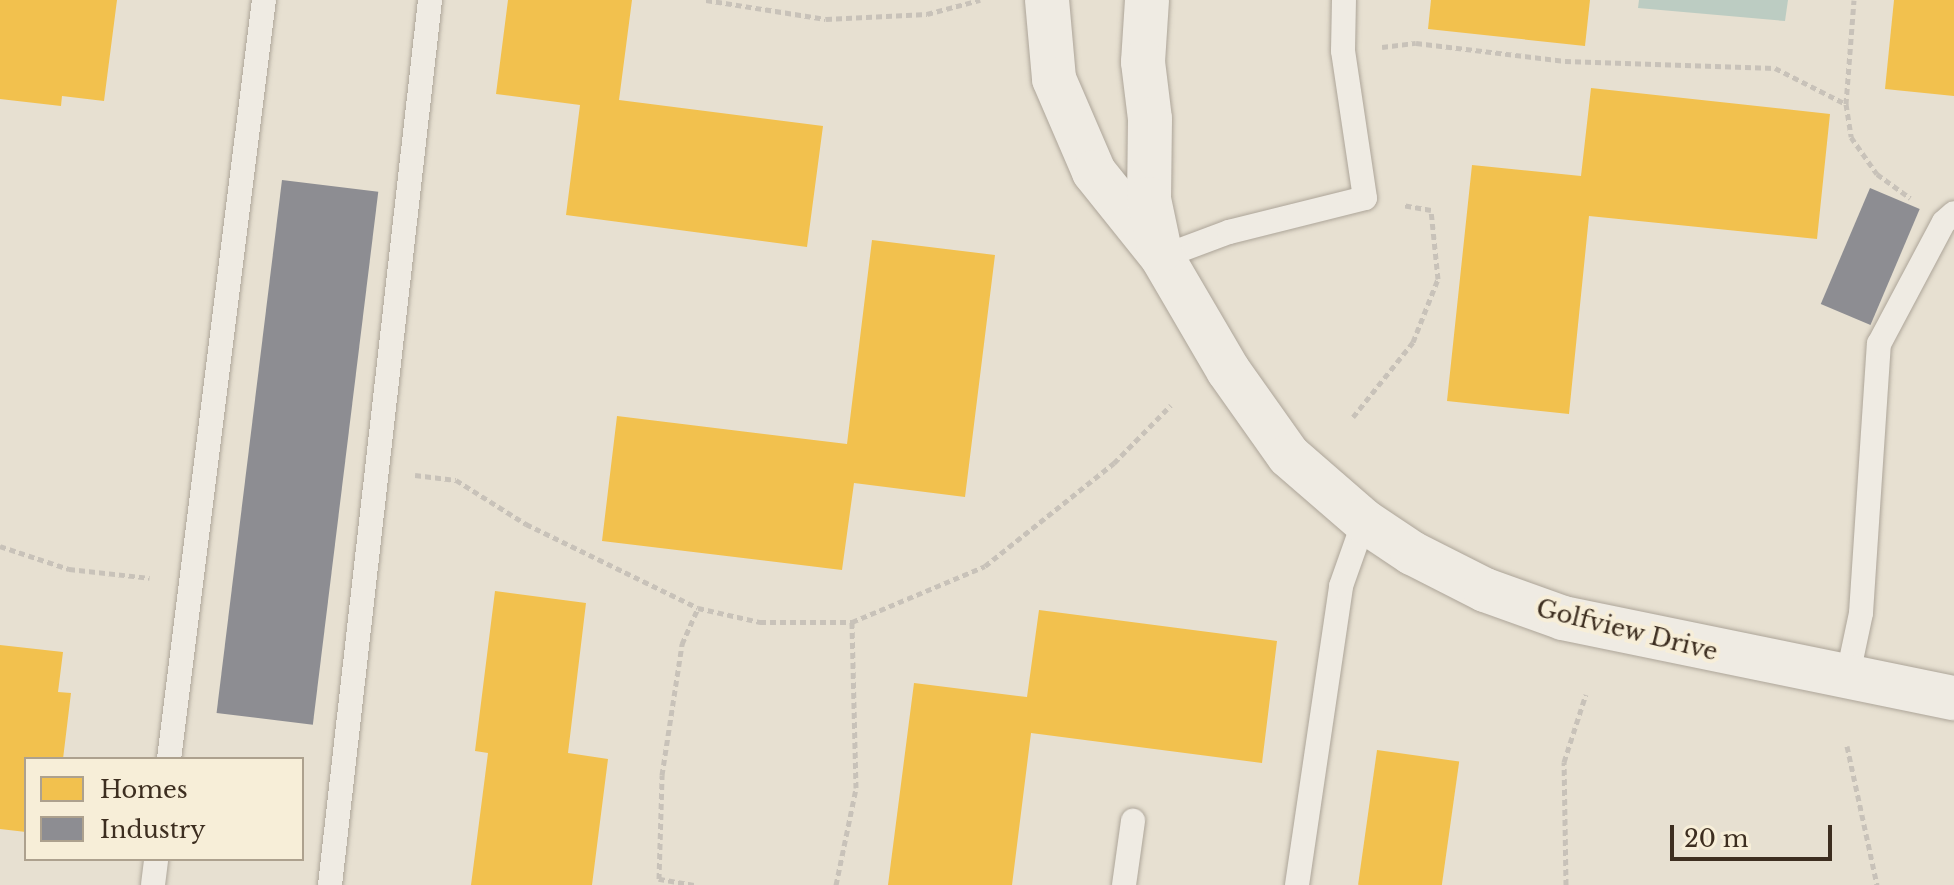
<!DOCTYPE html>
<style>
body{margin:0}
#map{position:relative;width:1954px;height:885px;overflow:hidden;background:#e7e0d1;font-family:"Libre Baskerville",serif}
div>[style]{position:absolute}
.water>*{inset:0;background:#bcccc2}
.homes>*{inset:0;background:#f2c14e;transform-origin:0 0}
.industry>*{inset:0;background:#8d8d92;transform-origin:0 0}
.path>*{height:5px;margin-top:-2.5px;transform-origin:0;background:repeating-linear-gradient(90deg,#c8c2b9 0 6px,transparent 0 10px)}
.roads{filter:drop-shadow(0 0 2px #ada599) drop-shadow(0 0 2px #ada599)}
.service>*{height:24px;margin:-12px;padding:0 12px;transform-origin:12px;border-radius:12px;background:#efebe3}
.minor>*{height:44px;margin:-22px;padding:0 22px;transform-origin:22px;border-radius:22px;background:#efebe3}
span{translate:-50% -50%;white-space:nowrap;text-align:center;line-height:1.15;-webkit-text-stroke:8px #f7eed8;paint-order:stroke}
.street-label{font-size:24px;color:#3d2e20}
.legend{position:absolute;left:24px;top:757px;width:280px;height:104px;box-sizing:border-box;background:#f7eed8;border:2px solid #ada18e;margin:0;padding:10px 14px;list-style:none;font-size:24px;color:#3d2e20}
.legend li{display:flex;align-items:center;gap:16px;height:40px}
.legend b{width:40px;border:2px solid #ada18e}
.scale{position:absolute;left:1670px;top:825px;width:162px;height:36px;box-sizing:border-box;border:4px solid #3d2e20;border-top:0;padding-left:10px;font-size:24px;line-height:28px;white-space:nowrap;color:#3d2e20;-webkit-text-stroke:6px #f7eed8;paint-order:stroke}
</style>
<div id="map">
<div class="water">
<div style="clip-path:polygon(1639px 0,1788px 0,1785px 21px,1638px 8px)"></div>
</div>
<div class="homes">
<div style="clip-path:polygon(0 0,117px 0,104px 101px,62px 96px,61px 106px,0 99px)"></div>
<div style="clip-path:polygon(508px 0,632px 0,619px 100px,823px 126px,807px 247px,566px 215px,580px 105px,496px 94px)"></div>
<div style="clip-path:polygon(1431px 0,1590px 0,1585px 46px,1428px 29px)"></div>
<div style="clip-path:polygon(1894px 0,1954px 0,1954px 96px,1885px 89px)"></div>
<div style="clip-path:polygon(1591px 88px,1830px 114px,1817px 239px,1589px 216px,1569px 414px,1447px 401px,1472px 165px,1581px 176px)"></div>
<div style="clip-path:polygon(872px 240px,995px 255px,965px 497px,854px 483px,842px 570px,602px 541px,617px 416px,847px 444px)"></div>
<div style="clip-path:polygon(495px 591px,586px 603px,568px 753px,608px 759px,592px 885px,471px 885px,488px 753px,475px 751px)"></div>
<div style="clip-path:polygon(1039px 610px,1277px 641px,1262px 763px,1031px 733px,1012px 885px,888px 885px,914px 683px,1027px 697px)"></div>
<div style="clip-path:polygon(0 645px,63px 652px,58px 692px,71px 693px,63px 759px,26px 759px,26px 832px,0 829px)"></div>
<div style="left:1377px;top:750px;width:83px;height:136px;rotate:8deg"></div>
</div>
<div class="industry">
<div style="left:282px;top:180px;width:97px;height:537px;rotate:7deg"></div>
<div style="left:1870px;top:188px;width:54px;height:126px;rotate:23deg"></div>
</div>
<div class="path">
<div style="left:706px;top:0;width:121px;rotate:9deg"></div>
<div style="left:826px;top:19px;width:101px;rotate:-2.8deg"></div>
<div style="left:927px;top:14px;width:55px;rotate:-14.8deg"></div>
<div style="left:1382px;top:47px;width:34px;rotate:-7deg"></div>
<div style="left:1416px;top:43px;width:150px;rotate:6.9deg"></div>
<div style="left:1565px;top:61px;width:210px;rotate:1.9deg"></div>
<div style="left:1775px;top:68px;width:80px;rotate:26.9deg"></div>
<div style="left:1846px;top:104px;width:33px;rotate:81deg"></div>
<div style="left:1851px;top:137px;width:45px;rotate:54.9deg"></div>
<div style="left:1877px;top:174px;width:41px;rotate:36deg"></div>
<div style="left:1846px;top:104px;width:104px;rotate:-85.6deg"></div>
<div style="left:1353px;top:417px;width:96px;rotate:-51.3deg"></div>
<div style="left:1413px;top:342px;width:68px;rotate:-68.4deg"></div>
<div style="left:1438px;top:279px;width:69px;rotate:-95.8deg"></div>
<div style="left:1431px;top:210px;width:29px;rotate:-170deg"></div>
<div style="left:415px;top:475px;width:41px;rotate:7deg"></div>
<div style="left:456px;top:480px;width:83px;rotate:32.2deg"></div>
<div style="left:526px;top:524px;width:191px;rotate:26deg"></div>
<div style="left:698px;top:608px;width:64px;rotate:12.7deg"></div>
<div style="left:760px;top:622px;width:92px"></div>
<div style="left:0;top:546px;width:73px;rotate:18.4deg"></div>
<div style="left:69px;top:569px;width:81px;rotate:6.3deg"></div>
<div style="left:1847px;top:746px;width:142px;rotate:77.8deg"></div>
<div style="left:694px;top:885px;width:36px;rotate:-170deg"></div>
<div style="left:659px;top:879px;width:104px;rotate:-88.3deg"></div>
<div style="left:662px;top:775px;width:133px;rotate:-81.3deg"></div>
<div style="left:682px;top:644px;width:39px;rotate:-66deg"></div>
<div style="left:836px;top:885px;width:99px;rotate:-78.3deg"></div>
<div style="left:856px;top:788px;width:166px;rotate:-91.4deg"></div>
<div style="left:852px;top:622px;width:144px;rotate:-22.8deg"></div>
<div style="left:985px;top:566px;width:165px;rotate:-38.6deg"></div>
<div style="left:1114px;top:463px;width:81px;rotate:-45.5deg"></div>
<div style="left:1566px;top:885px;width:123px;rotate:-90.9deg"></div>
<div style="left:1564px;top:762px;width:71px;rotate:-72.1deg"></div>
</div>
<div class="roads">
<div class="service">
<div style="left:1162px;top:257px;width:72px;rotate:-20.5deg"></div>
<div style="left:1229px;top:232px;width:140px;rotate:-14deg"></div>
<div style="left:1365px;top:198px;width:149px;rotate:-98.5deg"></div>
<div style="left:1343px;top:51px;width:51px;rotate:-88.9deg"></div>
<div style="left:1847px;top:679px;width:67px;rotate:-78deg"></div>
<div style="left:1861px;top:613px;width:270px;rotate:-86.2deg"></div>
<div style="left:1879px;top:344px;width:138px;rotate:-62deg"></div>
<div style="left:1944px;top:222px;width:13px;rotate:-42deg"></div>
<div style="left:169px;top:759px;width:765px;rotate:-82.87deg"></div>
<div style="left:153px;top:885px;width:26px;rotate:-83deg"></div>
<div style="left:330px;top:885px;width:891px;rotate:-83.55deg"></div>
<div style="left:1124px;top:885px;width:65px;rotate:-82deg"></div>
<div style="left:1297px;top:885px;width:302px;rotate:-81.6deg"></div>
<div style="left:1341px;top:586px;width:69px;rotate:-70.5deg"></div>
</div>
<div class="minor">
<div style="left:1047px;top:0;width:79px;rotate:84.9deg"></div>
<div style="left:1054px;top:79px;width:101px;rotate:66.7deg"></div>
<div style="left:1094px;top:172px;width:109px;rotate:51.3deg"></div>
<div style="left:1162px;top:257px;width:131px;rotate:59.7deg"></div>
<div style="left:1228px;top:370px;width:105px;rotate:54.7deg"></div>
<div style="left:1289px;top:456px;width:99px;rotate:40.9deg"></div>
<div style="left:1364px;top:521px;width:58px;rotate:33.7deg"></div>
<div style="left:1412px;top:553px;width:82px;rotate:26.9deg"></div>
<div style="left:1485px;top:590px;width:83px;rotate:19.7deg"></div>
<div style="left:1563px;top:618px;width:399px;rotate:11.6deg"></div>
<div style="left:1147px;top:0;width:62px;rotate:93.7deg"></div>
<div style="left:1143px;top:62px;width:57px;rotate:83deg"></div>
<div style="left:1150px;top:119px;width:80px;rotate:90.7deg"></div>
<div style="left:1149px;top:199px;width:53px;rotate:78.1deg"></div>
</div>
</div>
<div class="street-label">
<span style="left:1627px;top:630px;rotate:14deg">Golfview Drive</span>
</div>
<ul class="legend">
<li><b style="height:22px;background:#f2c14e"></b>Homes</li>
<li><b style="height:22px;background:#8d8d92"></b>Industry</li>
</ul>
<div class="scale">20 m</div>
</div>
